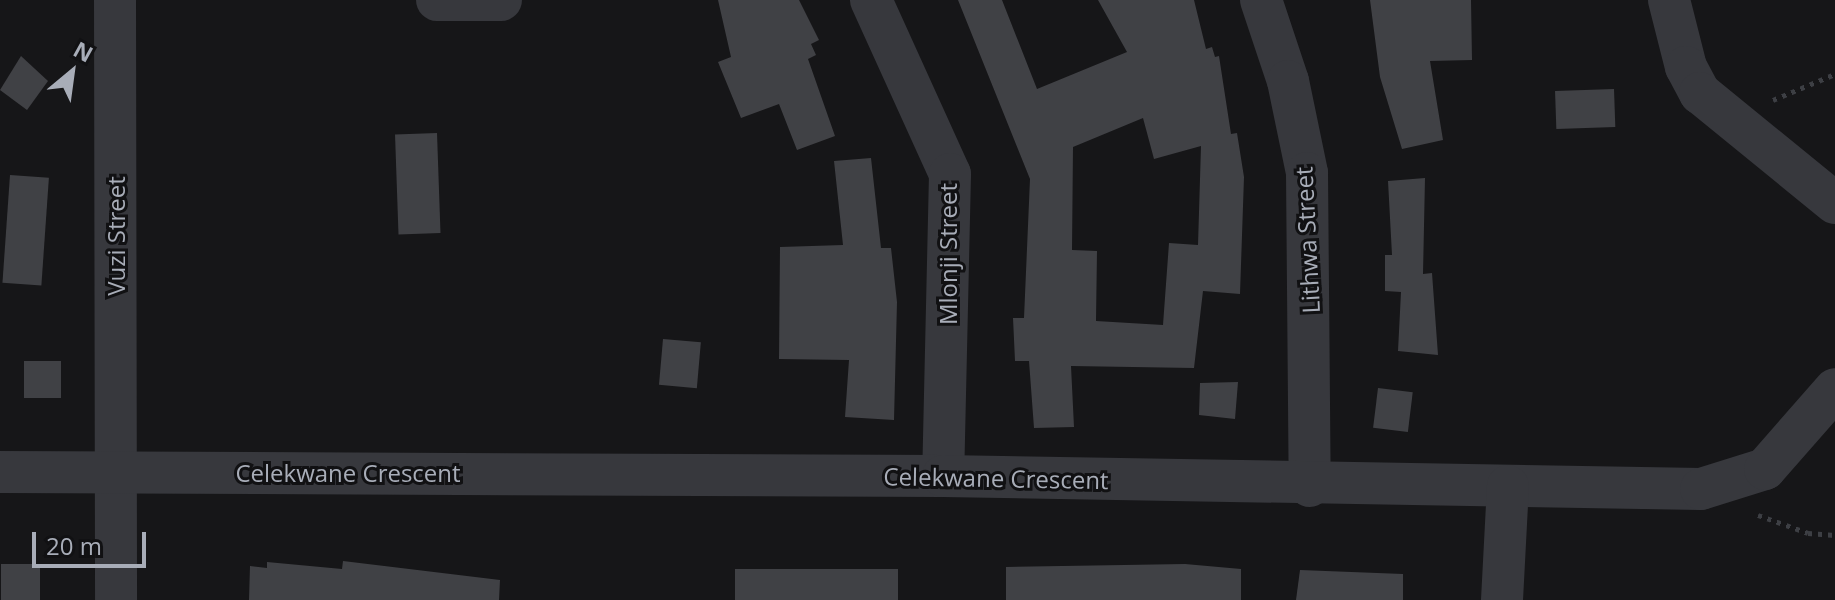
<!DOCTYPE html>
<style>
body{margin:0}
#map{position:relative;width:1835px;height:600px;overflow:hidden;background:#161618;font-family:"Open Sans",sans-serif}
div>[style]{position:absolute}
.building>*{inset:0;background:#404145;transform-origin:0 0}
.path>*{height:5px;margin-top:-2.5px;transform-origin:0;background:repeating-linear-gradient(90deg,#3d3f44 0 4px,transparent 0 10px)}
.street>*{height:42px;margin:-21px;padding:0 21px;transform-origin:21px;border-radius:21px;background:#37383d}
span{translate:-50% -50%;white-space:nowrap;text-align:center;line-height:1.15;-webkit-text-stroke:6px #111113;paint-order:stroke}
.street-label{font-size:24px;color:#a8adb8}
.north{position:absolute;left:32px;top:32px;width:80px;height:80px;-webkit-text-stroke:6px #111113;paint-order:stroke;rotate:29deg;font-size:22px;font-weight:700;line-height:32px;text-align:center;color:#a8adb8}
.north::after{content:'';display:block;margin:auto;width:28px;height:36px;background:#a8adb8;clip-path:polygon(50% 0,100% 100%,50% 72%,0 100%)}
.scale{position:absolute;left:32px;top:532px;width:114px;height:36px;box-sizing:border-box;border:4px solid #a8adb8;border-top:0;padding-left:10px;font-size:24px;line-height:28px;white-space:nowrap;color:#a8adb8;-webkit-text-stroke:6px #111113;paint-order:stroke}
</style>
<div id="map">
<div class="building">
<div style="clip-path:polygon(718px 0,799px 0,819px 40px,811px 44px,816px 55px,808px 59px,835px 136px,797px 150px,779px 104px,741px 118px,718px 62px,731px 57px)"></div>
<div style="clip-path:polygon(evenodd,958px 0,1002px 0,1037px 89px,1127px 52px,1098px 0,1194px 0,1206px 49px,1212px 47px,1215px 57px,1219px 56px,1231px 134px,1237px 133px,1244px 177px,1240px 294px,1203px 291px,1194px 368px,1071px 366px,1074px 427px,1034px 428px,1029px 361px,1015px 361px,1013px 318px,1024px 318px,1030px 179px,958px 0,1143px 118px,1154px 159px,1201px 146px,1198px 245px,1169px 243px,1163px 325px,1096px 321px,1097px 251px,1072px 250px,1073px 147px,1143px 118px)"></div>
<div style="clip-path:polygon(1370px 0,1471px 0,1472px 60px,1430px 61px,1443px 140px,1402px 149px,1380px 77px)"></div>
<div style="clip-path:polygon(21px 56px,48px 81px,27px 110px,0 90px)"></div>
<div style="left:1614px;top:89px;width:38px;height:59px;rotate:88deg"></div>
<div style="left:437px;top:133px;width:100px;height:42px;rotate:88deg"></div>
<div style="clip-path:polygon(871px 158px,881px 248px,891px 248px,897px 302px,894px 420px,845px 417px,849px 360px,779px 359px,780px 247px,843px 245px,834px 161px)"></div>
<div style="left:10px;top:175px;width:39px;height:108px;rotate:4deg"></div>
<div style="clip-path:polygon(1425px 178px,1423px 274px,1432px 273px,1438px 355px,1398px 351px,1401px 292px,1385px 291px,1385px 255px,1392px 255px,1388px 181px)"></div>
<div style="left:663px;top:339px;width:38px;height:46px;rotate:5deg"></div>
<div style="left:24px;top:361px;width:37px;height:37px"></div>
<div style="clip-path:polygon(1238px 382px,1235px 419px,1199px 415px,1200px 383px)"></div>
<div style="left:1378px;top:388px;width:35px;height:40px;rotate:7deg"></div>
<div style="clip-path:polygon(343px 561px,500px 580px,499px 600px,249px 600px,250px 566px,267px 568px,267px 562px,342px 569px)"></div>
<div style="left:1px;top:564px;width:39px;height:36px"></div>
<div style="clip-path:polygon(1185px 564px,1241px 569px,1241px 600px,1006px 600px,1006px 567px)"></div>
<div style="left:735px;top:569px;width:163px;height:31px"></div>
<div style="clip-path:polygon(1300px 570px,1403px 574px,1403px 600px,1296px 600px)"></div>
</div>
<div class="path">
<div style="left:1773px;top:100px;width:67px;rotate:-22.8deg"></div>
<div style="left:1758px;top:515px;width:53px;rotate:19.8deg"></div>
<div style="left:1808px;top:533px;width:27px;rotate:4deg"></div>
</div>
<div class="street">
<div style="left:115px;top:0;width:600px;rotate:89.9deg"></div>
<div style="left:437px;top:0;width:64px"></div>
<div style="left:871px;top:0;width:191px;rotate:65.6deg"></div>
<div style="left:950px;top:174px;width:302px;rotate:91.3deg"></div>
<div style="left:1261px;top:0;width:85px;rotate:71.6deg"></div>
<div style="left:1288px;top:81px;width:94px;rotate:78.3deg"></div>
<div style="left:1307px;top:173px;width:313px;rotate:89.5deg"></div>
<div style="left:1669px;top:0;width:69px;rotate:75.8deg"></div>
<div style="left:1686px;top:67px;width:30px;rotate:62deg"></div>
<div style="left:1700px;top:93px;width:174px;rotate:39.2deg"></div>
<div style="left:0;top:472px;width:943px;rotate:0.24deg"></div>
<div style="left:943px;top:476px;width:758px;rotate:0.98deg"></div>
<div style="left:1701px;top:489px;width:67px;rotate:-17.4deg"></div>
<div style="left:1765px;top:469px;width:106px;rotate:-48.8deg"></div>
<div style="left:1502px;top:600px;width:114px;rotate:-87deg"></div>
</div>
<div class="street-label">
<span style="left:116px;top:236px;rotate:-90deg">Vuzi Street</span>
<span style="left:1307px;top:240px;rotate:-93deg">Lithwa Street</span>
<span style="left:948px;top:254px;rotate:-90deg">Mlonji Street</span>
<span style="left:348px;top:473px">Celekwane Crescent</span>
<span style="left:996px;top:478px;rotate:1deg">Celekwane Crescent</span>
</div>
<div class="north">N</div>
<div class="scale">20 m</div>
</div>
